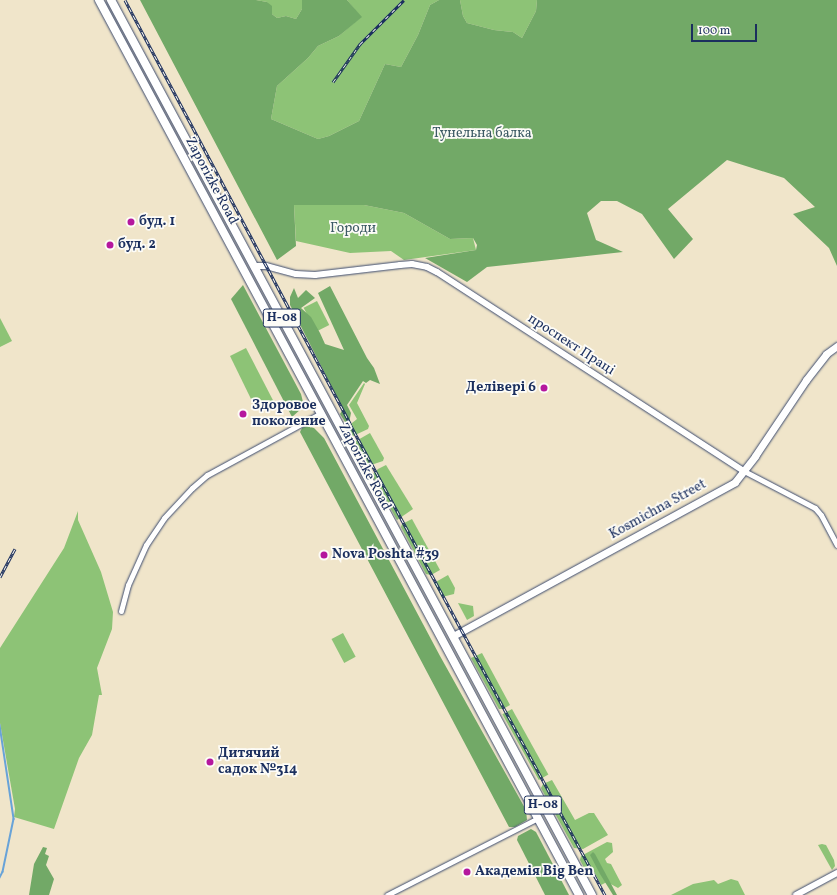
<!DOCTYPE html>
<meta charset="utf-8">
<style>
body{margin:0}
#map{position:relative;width:837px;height:895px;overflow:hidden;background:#f0e5ca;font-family:Vollkorn,serif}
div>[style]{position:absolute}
.green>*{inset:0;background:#8dc376;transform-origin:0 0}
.forest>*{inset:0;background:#72a967}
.stream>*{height:1.5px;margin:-0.75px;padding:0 0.75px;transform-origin:0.75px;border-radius:0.75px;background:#68a3d8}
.roads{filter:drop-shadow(0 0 1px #3b4a6e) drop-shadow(0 0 1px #3b4a6e)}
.minor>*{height:5px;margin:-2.5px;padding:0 2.5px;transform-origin:2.5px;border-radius:2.5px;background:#fff}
.tertiary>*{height:6px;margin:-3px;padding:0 3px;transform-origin:3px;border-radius:3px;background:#fff}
.secondary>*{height:7px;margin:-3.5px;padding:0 3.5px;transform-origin:3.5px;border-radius:3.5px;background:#fff}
.primary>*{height:8px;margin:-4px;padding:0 4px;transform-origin:4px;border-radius:4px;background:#fff}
.rail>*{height:3px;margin-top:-1.5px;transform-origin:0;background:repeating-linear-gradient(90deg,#fdfcf7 0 4.5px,#1b2f5e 0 9px);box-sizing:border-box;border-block:1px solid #1b2f5e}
.dots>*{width:11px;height:11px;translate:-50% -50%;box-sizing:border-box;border:2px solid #fdfcf7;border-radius:50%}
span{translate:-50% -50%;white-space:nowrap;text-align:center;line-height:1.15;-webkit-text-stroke:3.5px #fdfcf7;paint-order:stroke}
.shield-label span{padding:1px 3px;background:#fdfcf7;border:1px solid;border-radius:3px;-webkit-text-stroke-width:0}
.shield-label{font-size:13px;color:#1b2f5e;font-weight:700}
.park-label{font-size:14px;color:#3d5b65}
.street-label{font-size:14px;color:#1b2f5e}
.poi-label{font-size:14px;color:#1b2f5e;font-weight:700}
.left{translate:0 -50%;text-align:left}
.right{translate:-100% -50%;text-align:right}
.scale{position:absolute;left:691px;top:24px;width:66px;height:18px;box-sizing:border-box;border:2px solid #1b2f5e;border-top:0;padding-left:5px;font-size:12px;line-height:14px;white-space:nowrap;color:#1b2f5e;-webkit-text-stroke:3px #fdfcf7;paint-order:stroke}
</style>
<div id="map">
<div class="green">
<div style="clip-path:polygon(256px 0,302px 0,302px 9px,296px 19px,286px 16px,277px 18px,272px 14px,267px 2px)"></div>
<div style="clip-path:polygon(347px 0,439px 0,430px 5px,418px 35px,401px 67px,385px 64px,359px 121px,329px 136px,318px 139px,271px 119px,277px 86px,308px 58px,318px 46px,339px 36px,361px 17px)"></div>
<div style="clip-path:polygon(460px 0,537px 0,536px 11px,522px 38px,513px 32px,494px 30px,467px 23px,463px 16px)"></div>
<div style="clip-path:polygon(294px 205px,364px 205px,404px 213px,450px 239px,473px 238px,476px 250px,404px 260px,391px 251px,350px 253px,296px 241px)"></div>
<div style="left:317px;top:301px;width:27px;height:15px;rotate:63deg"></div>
<div style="clip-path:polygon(0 318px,12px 341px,0 347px)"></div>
<div style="clip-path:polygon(246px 348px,277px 408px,251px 399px,230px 356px)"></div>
<div style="clip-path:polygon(364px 383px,365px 384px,357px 403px,369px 426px,368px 429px,353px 436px,347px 427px,357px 419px,349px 405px)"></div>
<div style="clip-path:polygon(370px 433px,384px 458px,383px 461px,371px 465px,366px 465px,356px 446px,356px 441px)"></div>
<div style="clip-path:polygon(386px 465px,413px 509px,397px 520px,372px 475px,378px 469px)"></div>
<div style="clip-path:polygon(78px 511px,78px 520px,101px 572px,113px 612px,112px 629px,97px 668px,102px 695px,99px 695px,92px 735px,79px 758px,54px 829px,14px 817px,15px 809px,0 723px,0 648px,64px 548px)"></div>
<div style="clip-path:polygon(412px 519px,440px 570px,431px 575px,426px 574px,401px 527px,402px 524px)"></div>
<div style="clip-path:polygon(448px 575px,455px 588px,454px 594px,442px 597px,434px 583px)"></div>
<div style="clip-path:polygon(458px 603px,473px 606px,474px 616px,467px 620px)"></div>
<div style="left:343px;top:633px;width:27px;height:13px;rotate:62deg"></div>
<div style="clip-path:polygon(482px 653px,510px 705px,503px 709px,499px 709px,471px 658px)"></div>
<div style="left:512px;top:709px;width:75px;height:11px;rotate:61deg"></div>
<div style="clip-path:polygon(552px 780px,575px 820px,589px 813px,594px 813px,608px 835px,583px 849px,574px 848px,541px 788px,543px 784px)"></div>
<div style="clip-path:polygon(607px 842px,612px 843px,613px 852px,605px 859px,607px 863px,611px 864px,622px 885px,618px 888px,607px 882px,601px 885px,593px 870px,587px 873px,580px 860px,581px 856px)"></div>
<div style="clip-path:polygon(822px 844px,826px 845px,834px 860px,835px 866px,832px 870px,818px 845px)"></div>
<div style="clip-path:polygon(731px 879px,738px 881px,745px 895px,671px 895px,693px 884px,714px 880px,718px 884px)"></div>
</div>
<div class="forest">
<div style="clip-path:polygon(140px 0,256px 0,267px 2px,272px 6px,272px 14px,277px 18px,286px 16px,296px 19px,302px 9px,302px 0,347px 0,362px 17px,339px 36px,318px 46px,308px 58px,277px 86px,271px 119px,318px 139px,329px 136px,359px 121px,385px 64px,401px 67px,418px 35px,430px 5px,439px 0,460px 0,463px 16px,467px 23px,494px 30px,513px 32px,522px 38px,536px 11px,537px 0,837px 0,837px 266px,829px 248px,793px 214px,815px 207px,784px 178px,727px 160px,668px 209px,693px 239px,674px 259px,642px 214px,617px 201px,601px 201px,587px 213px,596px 240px,623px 252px,487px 267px,467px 282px,425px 258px,476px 250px,477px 245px,473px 238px,450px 239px,404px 213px,364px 205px,294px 205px,296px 246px,277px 260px)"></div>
<div style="clip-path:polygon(243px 285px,301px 394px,303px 402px,301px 409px,292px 417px,231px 299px)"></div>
<div style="clip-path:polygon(330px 286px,367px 358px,374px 368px,380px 384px,370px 380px,366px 383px,363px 381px,347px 405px,351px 413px,349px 423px,347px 425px,340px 414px,343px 409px,290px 305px,290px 297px,294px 288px,298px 298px,306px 290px,315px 298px,301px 308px,311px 317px,320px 333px,325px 344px,344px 350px,318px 293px)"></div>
<div style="clip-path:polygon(306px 426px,314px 428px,324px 438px,440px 656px,526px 810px,527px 820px,515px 827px,509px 827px,300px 432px,302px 428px)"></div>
<div style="clip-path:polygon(531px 829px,536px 832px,569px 895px,545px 895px,517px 840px,518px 836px)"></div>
<div style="clip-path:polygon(43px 847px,47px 848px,45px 854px,49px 856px,46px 865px,54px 879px,49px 895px,29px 895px,34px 864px)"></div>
<div style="clip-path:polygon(593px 852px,595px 854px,617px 895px,613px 895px,600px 874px,590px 855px)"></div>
</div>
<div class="stream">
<div style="left:0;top:725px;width:95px;rotate:81.5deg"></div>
<div style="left:14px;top:819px;width:54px;rotate:101.7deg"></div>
<div style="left:3px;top:872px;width:7px;rotate:117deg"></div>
</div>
<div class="roads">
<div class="minor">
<div style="left:744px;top:471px;width:80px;rotate:27.5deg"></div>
<div style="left:815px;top:508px;width:9px;rotate:49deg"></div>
<div style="left:821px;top:515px;width:34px;rotate:62deg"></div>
<div style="left:121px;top:611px;width:27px;rotate:-75deg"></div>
<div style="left:128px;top:585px;width:44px;rotate:-65.8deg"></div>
<div style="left:146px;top:545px;width:32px;rotate:-56deg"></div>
<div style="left:164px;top:518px;width:41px;rotate:-47deg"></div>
<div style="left:192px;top:488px;width:20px;rotate:-41deg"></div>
<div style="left:207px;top:475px;width:130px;rotate:-28.5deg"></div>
<div style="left:387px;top:895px;width:169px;rotate:-27deg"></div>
</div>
<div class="tertiary">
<div style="left:254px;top:266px;width:12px"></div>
<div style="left:266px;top:266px;width:31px;rotate:15deg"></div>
<div style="left:296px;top:274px;width:19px;rotate:3deg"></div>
<div style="left:315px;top:275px;width:86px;rotate:-6.7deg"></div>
<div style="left:400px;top:265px;width:12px;rotate:-5deg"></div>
<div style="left:412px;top:264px;width:15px;rotate:11deg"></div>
<div style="left:427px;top:267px;width:11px;rotate:27deg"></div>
<div style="left:437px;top:272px;width:366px;rotate:33deg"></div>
<div style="left:796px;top:895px;width:47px;rotate:-28.2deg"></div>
</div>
<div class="secondary">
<div style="left:453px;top:636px;width:321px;rotate:-28.6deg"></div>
<div style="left:735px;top:482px;width:33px;rotate:-52deg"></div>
<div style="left:755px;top:456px;width:92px;rotate:-56.1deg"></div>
<div style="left:806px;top:380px;width:33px;rotate:-52deg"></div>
<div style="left:826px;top:354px;width:14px;rotate:-36deg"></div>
</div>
<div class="primary">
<div style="left:99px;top:0;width:1016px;rotate:61.79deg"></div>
<div style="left:111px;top:0;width:1016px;rotate:61.75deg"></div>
</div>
</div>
<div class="rail">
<div style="left:125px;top:0;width:480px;rotate:62deg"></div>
<div style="left:350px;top:424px;width:536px;rotate:61.57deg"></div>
<div style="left:333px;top:82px;width:47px;rotate:-54.6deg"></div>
<div style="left:360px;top:44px;width:62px;rotate:-45deg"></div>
<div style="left:0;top:577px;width:32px;rotate:-62deg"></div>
</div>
<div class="dots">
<div style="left:131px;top:222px;background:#b5179e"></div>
<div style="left:110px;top:245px;background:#b5179e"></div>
<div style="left:544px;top:388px;background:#b5179e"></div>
<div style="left:243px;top:414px;background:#b5179e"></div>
<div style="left:324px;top:555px;background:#b5179e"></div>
<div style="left:210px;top:762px;background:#b5179e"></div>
<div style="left:467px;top:872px;background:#b5179e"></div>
</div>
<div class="shield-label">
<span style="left:282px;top:318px">Н-08</span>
<span style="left:543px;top:805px">Н-08</span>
</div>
<div class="park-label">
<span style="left:482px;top:134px">Тунельна балка</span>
<span style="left:353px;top:229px">Городи</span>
</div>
<div class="street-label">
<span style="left:211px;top:181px;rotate:62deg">Zaporizke Road</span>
<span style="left:571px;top:345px;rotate:33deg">проспект Праці</span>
<span style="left:364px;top:467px;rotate:62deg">Zaporizke Road</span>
<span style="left:658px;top:510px;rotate:-29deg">Kosmichna Street</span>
</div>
<div class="poi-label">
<span class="left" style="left:139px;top:222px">буд. 1</span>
<span class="left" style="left:118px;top:245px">буд. 2</span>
<span class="right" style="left:536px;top:388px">Делівері 6</span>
<span class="left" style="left:252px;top:414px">Здоровое<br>поколение</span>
<span class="left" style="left:332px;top:555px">Nova Poshta #39</span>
<span class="left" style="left:218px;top:762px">Дитячий<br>садок №314</span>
<span class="left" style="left:475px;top:872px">Академія Big Ben</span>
</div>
<div class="scale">100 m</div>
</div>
